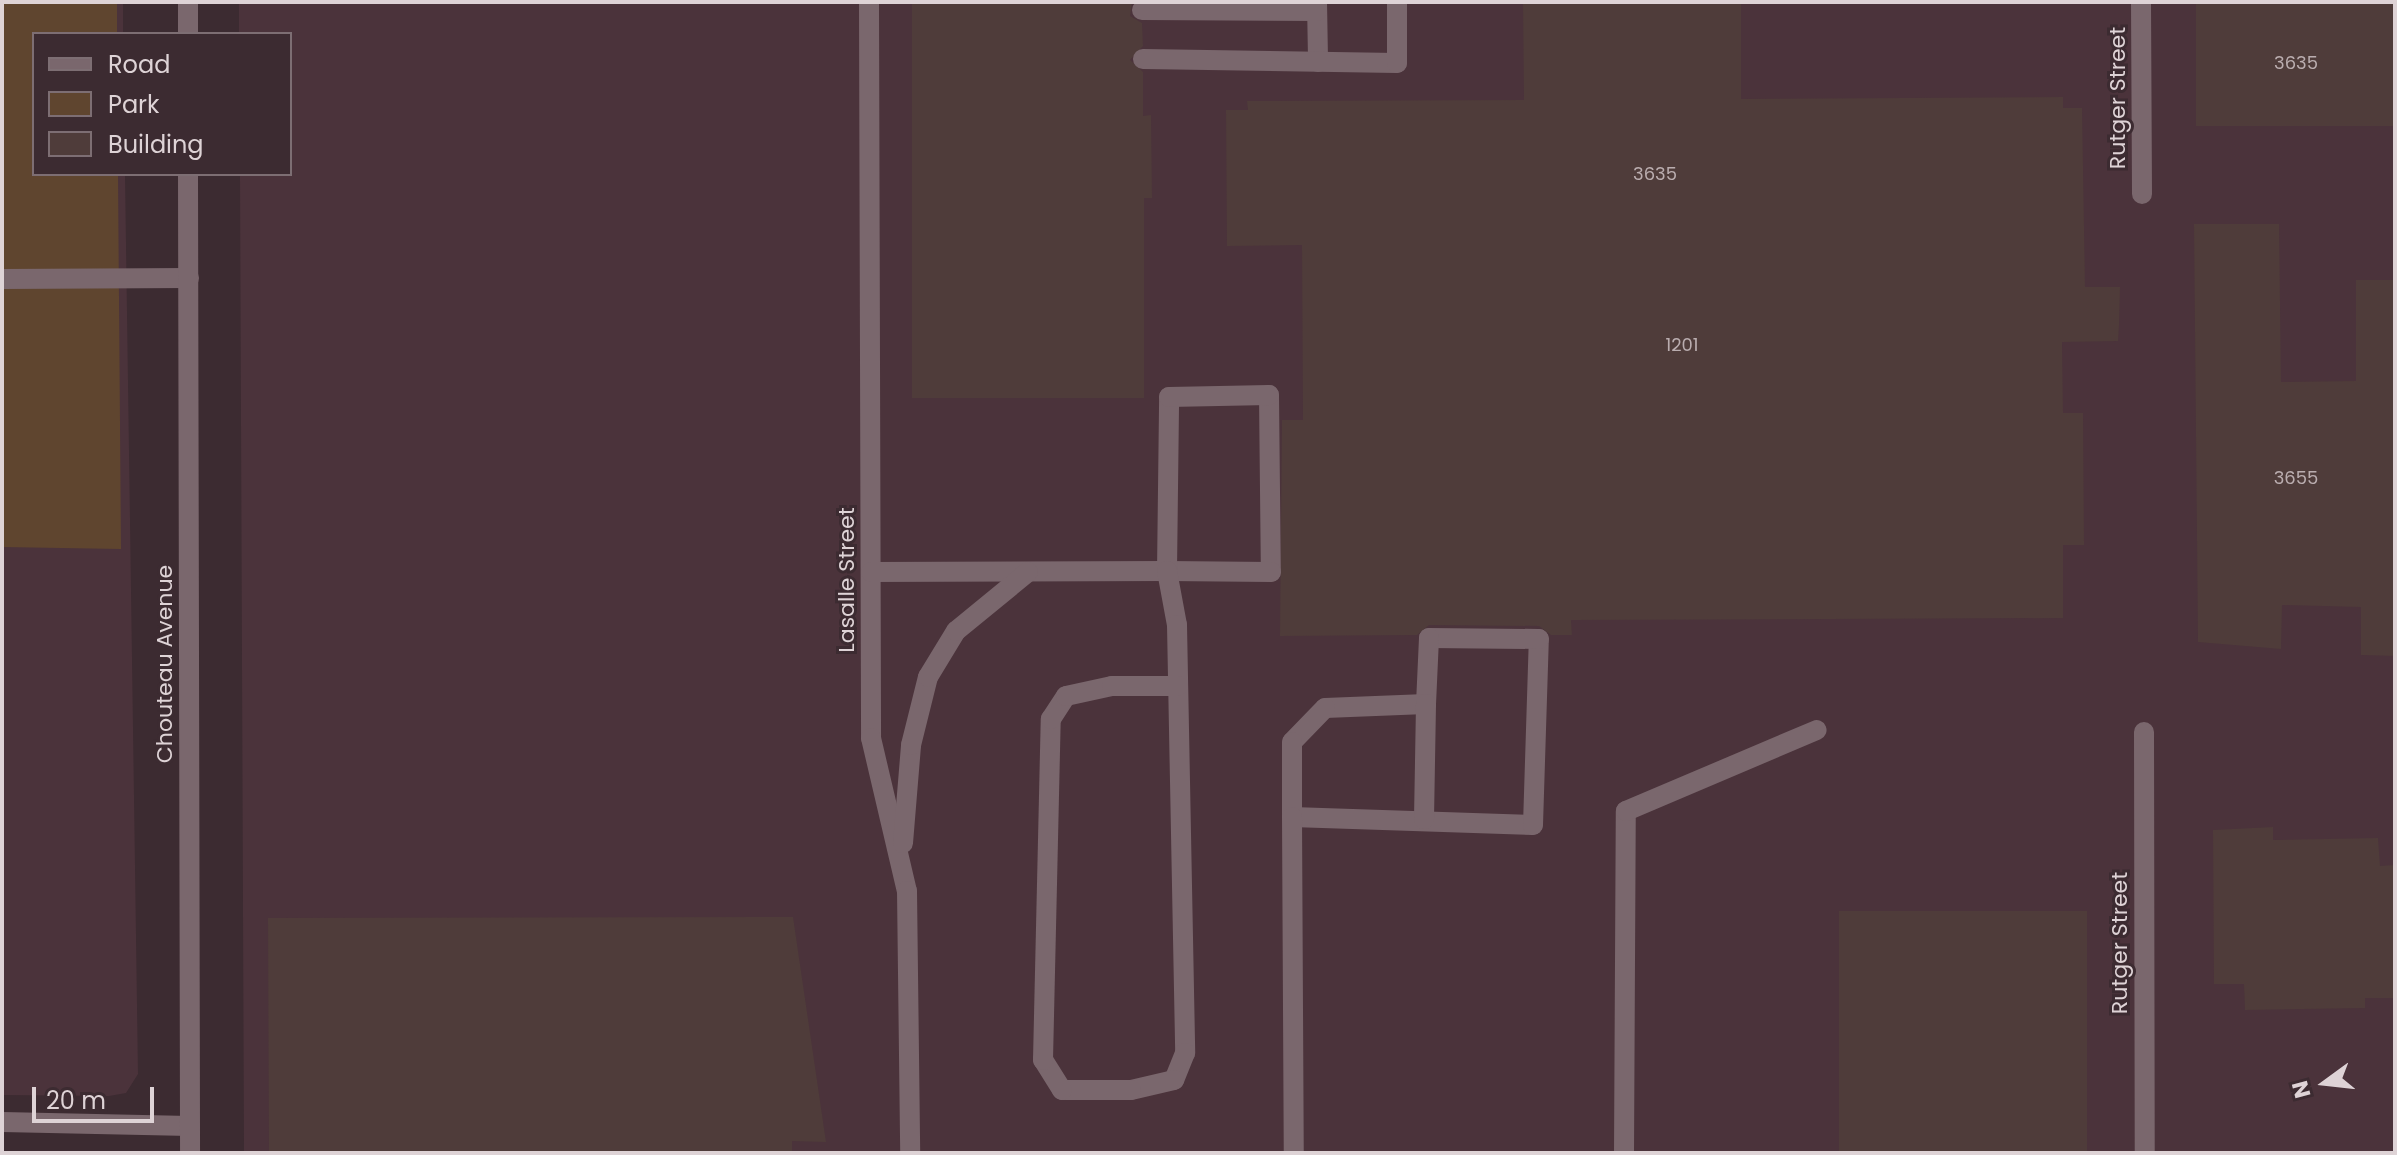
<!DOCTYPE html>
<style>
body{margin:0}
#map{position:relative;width:2397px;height:1155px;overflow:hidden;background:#3c2b31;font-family:Poppins,sans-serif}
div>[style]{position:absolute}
.built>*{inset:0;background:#4b333b}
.green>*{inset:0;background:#5f452f}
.building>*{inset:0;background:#4f3c3a;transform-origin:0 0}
.service>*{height:20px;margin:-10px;padding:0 10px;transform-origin:10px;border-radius:10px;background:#7a676d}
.minor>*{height:20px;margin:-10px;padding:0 10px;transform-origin:10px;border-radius:10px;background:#7a676d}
.secondary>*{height:20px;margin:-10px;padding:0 10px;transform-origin:10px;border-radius:10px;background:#7a676d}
span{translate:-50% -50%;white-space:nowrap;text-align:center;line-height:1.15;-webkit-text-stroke:6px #3c2b31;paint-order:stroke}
.number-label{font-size:18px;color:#baadaf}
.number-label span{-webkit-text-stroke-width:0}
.street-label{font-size:22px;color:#ded3d6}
.frame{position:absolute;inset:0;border:4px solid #ded3d6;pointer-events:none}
.legend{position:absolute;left:32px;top:32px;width:260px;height:144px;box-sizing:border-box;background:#3c2b31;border:2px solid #7d6e73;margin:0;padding:10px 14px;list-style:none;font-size:24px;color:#ded3d6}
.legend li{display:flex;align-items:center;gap:16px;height:40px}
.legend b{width:40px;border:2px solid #7d6e73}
.north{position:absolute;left:2285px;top:1043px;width:80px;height:80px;-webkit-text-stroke:6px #3c2b31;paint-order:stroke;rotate:255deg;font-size:22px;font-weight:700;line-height:32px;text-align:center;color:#ded3d6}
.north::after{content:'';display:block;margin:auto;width:28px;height:36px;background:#ded3d6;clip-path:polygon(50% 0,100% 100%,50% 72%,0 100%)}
.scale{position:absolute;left:32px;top:1087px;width:122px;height:36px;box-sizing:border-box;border:4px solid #ded3d6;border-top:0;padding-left:10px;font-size:24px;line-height:28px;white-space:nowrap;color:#ded3d6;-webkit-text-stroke:6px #3c2b31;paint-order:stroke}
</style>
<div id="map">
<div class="built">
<div style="clip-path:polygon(2px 2px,123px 2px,123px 34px,34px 34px,34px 174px,125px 174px,138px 1074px,126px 1093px,109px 1096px,2px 1095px)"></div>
<div style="clip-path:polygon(239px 2px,2395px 2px,2395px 1153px,244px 1153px,240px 174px,290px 174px,290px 34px,239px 34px)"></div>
</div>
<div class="green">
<div style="clip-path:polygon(2px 2px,117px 2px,117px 34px,34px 34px,34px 174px,118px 174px,121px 549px,2px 547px)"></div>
</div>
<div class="building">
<div style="clip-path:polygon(912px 2px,1132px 2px,1130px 16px,1142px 23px,1143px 46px,1130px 60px,1143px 72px,1143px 116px,1151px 115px,1152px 198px,1144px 198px,1144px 398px,912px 398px)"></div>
<div style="clip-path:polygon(1523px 2px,1741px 2px,1741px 99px,2063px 97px,2063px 108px,2082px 108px,2085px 287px,2120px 287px,2119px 325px,2118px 341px,2062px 342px,2063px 413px,2083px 413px,2084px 545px,2063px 545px,2063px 618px,1571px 620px,1572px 635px,1551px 635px,1539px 626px,1429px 625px,1417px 635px,1280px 636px,1282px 420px,1303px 420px,1302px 245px,1227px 246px,1226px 110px,1248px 110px,1247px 101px,1524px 100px)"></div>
<div style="left:2196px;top:2px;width:199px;height:124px"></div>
<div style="clip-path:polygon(2194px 224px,2279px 224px,2281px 382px,2356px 381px,2356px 280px,2395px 280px,2395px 656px,2361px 655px,2361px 607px,2282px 605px,2281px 649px,2198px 642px)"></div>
<div style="clip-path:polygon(2273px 827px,2273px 840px,2378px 838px,2380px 866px,2395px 865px,2395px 998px,2365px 998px,2365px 1008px,2245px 1010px,2244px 984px,2214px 984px,2213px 830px)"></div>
<div style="left:2087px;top:911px;width:242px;height:248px;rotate:90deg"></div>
<div style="clip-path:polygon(793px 917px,826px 1142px,792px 1141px,792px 1153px,269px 1153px,268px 918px)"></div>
</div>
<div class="service">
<div style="left:869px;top:2px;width:736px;rotate:89.84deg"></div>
<div style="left:871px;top:738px;width:157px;rotate:76.8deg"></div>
<div style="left:907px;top:891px;width:262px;rotate:89.3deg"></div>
<div style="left:1317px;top:2px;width:60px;rotate:89deg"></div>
<div style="left:2141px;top:2px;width:192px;rotate:89.7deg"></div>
<div style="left:1142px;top:10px;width:175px;rotate:0.3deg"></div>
<div style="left:1143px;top:59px;width:254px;rotate:0.9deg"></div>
<div style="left:1397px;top:63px;width:61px;rotate:-90deg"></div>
<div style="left:2px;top:279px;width:187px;rotate:-0.3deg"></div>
<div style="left:1269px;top:395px;width:177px;rotate:89.4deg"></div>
<div style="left:1271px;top:572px;width:104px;rotate:-179.4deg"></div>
<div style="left:1167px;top:571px;width:174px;rotate:-89.3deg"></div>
<div style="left:1169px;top:397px;width:100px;rotate:-1.1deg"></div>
<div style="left:871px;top:572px;width:296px;rotate:-0.2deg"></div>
<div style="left:1167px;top:571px;width:55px;rotate:79.5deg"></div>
<div style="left:1177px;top:625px;width:428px;rotate:88.9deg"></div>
<div style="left:1185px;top:1053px;width:29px;rotate:112deg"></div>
<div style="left:1174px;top:1080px;width:44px;rotate:166.9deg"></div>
<div style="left:1131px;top:1090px;width:69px;rotate:180deg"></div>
<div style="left:1062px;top:1090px;width:36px;rotate:-122deg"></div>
<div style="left:1043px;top:1060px;width:341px;rotate:-88.7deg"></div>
<div style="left:1051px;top:719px;width:27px;rotate:-57deg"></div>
<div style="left:1066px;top:696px;width:47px;rotate:-12.3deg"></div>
<div style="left:1112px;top:686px;width:66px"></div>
<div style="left:2144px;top:732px;width:421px;rotate:89.9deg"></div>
<div style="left:1292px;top:817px;width:241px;rotate:1.9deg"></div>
<div style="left:1533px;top:825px;width:186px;rotate:-88.2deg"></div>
<div style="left:1539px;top:639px;width:110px;rotate:-179.5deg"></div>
<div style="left:1429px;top:638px;width:66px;rotate:92.6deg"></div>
<div style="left:1426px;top:704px;width:101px;rotate:177.7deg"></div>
<div style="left:1325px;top:708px;width:47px;rotate:134.1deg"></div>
<div style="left:1292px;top:742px;width:75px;rotate:90deg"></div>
<div style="left:1292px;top:817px;width:336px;rotate:89.7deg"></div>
<div style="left:1424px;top:819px;width:115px;rotate:-89deg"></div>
<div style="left:903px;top:843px;width:98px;rotate:-85.3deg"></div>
<div style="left:911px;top:745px;width:70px;rotate:-76deg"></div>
<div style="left:928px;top:677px;width:54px;rotate:-58.7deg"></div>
<div style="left:956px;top:631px;width:93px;rotate:-39.3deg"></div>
<div style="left:1624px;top:1153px;width:342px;rotate:-89.7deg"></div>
<div style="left:1626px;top:811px;width:207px;rotate:-23deg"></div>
</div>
<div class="minor">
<div style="left:2px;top:1122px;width:188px;rotate:1.2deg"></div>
</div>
<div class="secondary">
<div style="left:188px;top:2px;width:32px;rotate:90deg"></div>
<div style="left:188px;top:174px;width:979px;rotate:89.88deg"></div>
</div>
<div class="number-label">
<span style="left:2296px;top:63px">3635</span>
<span style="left:1655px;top:174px">3635</span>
<span style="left:1682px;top:345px">1201</span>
<span style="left:2296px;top:478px">3655</span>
</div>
<div class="street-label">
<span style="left:2118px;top:98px;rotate:-90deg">Rutger Street</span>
<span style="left:847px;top:580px;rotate:-90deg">Lasalle Street</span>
<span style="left:165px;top:664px;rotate:-90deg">Chouteau Avenue</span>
<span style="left:2120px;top:943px;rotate:-90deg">Rutger Street</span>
</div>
<div class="frame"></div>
<ul class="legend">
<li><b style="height:10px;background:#7a676d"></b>Road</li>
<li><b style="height:22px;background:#5f452f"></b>Park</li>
<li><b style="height:22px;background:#4f3c3a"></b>Building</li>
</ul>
<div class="north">N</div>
<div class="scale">20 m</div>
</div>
